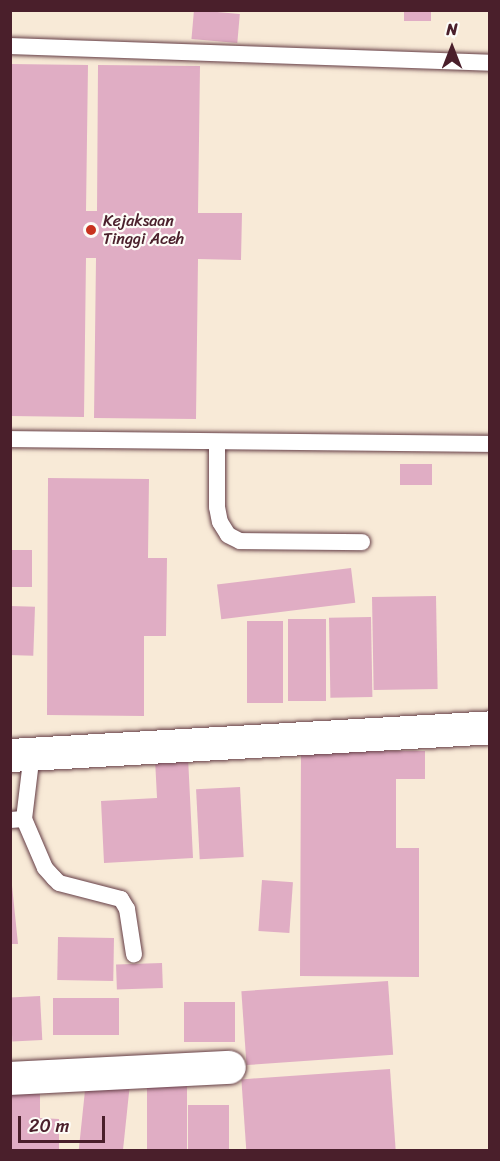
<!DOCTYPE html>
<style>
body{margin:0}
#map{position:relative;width:500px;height:1161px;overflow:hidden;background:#f8ead7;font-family:Sriracha,sans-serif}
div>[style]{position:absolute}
.building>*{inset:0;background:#e0adc4;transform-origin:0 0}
.roads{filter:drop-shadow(0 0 2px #643d45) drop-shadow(0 0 2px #643d45)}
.service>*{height:16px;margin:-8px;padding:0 8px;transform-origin:8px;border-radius:8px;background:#fff}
.minor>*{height:33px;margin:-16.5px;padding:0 16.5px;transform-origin:16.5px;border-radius:16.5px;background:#fff}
.dots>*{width:16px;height:16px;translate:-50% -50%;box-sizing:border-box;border:3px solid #fdfcf7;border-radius:50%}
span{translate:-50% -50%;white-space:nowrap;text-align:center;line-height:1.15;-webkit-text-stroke:4.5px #fdfcf7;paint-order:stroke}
.poi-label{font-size:16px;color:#4a1f2b}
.left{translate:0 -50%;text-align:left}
.frame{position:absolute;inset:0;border:12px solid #4a1f2b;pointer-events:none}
.north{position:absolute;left:422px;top:18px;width:60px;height:60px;-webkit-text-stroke:4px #fdfcf7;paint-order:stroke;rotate:0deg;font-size:16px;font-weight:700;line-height:24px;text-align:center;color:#4a1f2b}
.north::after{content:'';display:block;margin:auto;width:21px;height:27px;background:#4a1f2b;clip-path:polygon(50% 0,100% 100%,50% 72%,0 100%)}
.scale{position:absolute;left:18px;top:1116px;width:87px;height:27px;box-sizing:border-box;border:3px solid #4a1f2b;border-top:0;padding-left:8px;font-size:18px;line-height:21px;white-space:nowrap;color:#4a1f2b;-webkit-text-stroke:4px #fdfcf7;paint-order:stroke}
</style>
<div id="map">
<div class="building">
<div style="left:194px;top:10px;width:46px;height:29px;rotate:5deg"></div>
<div style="left:404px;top:10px;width:27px;height:11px"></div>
<div style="clip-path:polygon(10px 64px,88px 65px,86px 211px,97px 211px,98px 65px,200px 66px,198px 213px,242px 213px,241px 260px,198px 259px,196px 419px,94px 418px,96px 258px,86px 258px,84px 417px,10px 416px)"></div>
<div style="left:400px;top:464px;width:32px;height:21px"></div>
<div style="clip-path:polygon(48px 478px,149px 479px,148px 558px,167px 558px,166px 636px,144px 636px,144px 716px,47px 715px)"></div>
<div style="left:10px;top:550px;width:22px;height:37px"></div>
<div style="left:351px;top:568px;width:35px;height:135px;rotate:83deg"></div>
<div style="left:436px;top:596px;width:93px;height:64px;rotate:89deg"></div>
<div style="left:10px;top:606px;width:25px;height:49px;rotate:2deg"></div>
<div style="left:371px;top:617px;width:80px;height:42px;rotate:89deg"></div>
<div style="left:288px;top:619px;width:38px;height:82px"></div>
<div style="left:247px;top:621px;width:36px;height:82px"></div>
<div style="clip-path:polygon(301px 750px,425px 751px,425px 779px,396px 779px,396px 848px,419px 848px,419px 977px,300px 976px)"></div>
<div style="clip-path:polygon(188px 757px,193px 858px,104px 863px,101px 801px,157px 798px,155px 759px)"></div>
<div style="left:240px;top:787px;width:70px;height:44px;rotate:87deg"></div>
<div style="clip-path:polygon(10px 866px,18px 944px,10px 944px)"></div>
<div style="left:262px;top:880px;width:31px;height:51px;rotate:4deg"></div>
<div style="left:58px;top:937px;width:56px;height:43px;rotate:1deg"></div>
<div style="left:162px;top:963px;width:25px;height:46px;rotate:88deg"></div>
<div style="left:388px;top:981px;width:74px;height:147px;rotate:86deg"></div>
<div style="left:40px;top:996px;width:44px;height:30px;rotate:87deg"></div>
<div style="left:119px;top:998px;width:37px;height:66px;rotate:90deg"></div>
<div style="left:184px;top:1002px;width:51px;height:40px"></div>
<div style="left:390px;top:1069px;width:81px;height:149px;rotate:86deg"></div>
<div style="left:86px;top:1081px;width:44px;height:69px;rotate:6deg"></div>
<div style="left:147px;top:1085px;width:40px;height:65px"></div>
<div style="clip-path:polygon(10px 1093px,40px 1094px,40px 1118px,59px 1119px,59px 1150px,10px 1150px)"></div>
<div style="left:188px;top:1105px;width:41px;height:45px"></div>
</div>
<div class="roads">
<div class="service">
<div style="left:10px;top:46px;width:480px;rotate:2deg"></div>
<div style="left:10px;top:439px;width:480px;rotate:0.6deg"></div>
<div style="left:217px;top:443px;width:64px;rotate:90deg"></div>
<div style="left:217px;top:507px;width:15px;rotate:79deg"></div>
<div style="left:220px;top:522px;width:15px;rotate:58deg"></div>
<div style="left:228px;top:535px;width:13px;rotate:27deg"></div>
<div style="left:240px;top:541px;width:122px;rotate:0.5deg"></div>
<div style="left:24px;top:819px;width:53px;rotate:66.8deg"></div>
<div style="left:45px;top:868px;width:13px;rotate:48deg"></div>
<div style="left:54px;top:878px;width:7px;rotate:45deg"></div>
<div style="left:59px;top:883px;width:64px;rotate:14.5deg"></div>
<div style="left:121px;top:899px;width:12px;rotate:59deg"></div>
<div style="left:127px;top:909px;width:46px;rotate:81.2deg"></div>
<div style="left:10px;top:820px;width:14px;rotate:-4deg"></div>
<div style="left:24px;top:819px;width:66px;rotate:-83.1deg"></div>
</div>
<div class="minor">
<div style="left:10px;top:755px;width:481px;rotate:-3.3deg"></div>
<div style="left:10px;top:1078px;width:219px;rotate:-2.9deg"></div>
</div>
</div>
<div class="dots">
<div style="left:91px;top:230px;background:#c8321e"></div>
</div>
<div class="poi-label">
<span class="left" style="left:103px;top:230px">Kejaksaan<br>Tinggi Aceh</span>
</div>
<div class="frame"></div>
<div class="north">N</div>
<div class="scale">20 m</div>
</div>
